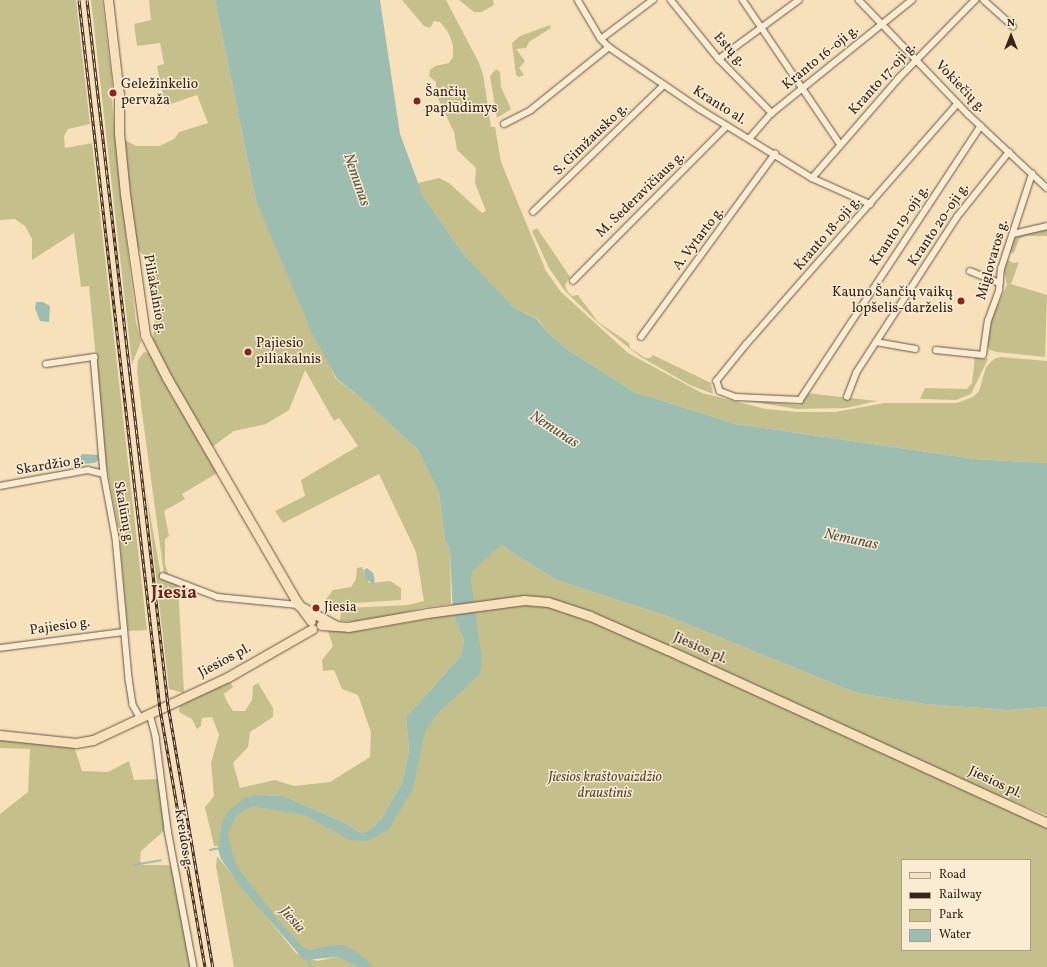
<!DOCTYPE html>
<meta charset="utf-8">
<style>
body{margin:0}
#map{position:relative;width:1047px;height:967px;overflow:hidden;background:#f7e1bb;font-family:Vollkorn,serif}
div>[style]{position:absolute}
.green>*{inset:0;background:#c5c08b}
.water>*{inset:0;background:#9dbdb1}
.stream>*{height:1.5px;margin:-0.75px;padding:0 0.75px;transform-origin:0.75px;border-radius:0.75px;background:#9dbdb1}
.roads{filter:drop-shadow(0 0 1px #685343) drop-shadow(0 0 1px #685343)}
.minor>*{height:5.5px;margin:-2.75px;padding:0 2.75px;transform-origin:2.75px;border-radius:2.75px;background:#faecd3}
.primary>*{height:9px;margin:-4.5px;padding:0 4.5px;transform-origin:4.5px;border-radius:4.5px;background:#f7e1bb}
.rail>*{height:3px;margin-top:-1.5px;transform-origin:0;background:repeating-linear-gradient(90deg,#faecd3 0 4.5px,#38241b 0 9px);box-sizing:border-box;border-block:1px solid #38241b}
.dots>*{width:11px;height:11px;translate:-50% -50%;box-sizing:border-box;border:2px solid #faecd3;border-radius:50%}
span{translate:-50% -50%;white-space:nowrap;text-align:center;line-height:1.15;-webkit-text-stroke:3px #faecd3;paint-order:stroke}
.street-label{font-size:14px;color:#38241b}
.poi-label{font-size:14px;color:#38241b}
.left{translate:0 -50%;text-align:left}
.right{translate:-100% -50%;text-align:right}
.park-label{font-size:14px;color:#5b4b37;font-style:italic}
.water-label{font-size:15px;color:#565248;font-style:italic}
.district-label{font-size:18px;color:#7a1f14;font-weight:700}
.legend{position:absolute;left:901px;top:859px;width:130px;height:92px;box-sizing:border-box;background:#faecd3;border:1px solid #ac9c89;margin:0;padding:5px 7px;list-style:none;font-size:12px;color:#38241b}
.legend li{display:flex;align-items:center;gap:8px;height:20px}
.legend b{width:20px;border:1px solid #ac9c89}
.north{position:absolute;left:991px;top:16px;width:40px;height:40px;-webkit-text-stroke:3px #faecd3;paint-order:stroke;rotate:0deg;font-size:11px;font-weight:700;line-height:16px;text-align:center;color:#38241b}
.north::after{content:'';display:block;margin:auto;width:14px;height:18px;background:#38241b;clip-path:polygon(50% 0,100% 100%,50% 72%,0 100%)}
</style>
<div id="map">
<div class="green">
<div style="clip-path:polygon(0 0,76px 0,90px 124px,68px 129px,64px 136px,65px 148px,92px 143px,147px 630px,128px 631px,119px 533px,106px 463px,89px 286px,81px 287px,74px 233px,32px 260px,32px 239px,25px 226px,15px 219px,0 220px)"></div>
<div style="clip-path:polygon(91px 0,102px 0,113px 91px,111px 91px,120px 184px,136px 323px,141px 342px,132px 364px)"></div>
<div style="clip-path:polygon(149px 0,215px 0,256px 201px,336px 379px,365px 401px,418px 450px,439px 493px,445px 541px,450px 550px,451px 604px,426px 607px,368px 622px,340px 621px,341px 611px,346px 608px,408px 605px,424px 601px,416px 552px,379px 474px,283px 523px,275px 511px,305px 496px,301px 480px,358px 446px,339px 418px,334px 421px,305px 370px,289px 410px,266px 424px,234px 431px,212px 447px,152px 342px,155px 325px,149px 261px,136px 247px,123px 139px,136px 146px,159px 146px,174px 139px,179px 132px,208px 123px,197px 95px,165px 106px,157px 66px,164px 64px,160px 43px,137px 46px,134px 24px,151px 20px)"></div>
<div style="clip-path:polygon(402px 0,446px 0,478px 61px,483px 74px,491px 127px,495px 127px,501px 162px,546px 271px,561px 292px,628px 353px,702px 393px,766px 409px,798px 412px,835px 412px,885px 403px,957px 403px,973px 397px,979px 391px,986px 367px,994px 359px,1000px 357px,1047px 361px,1047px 463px,975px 459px,736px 424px,634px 392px,568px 350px,546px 331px,538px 319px,513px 307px,487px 281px,464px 255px,423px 196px,418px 183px,439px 178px,449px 183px,482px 213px,486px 211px,475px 183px,476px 168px,457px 150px,454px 132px,436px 94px,436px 82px,429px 76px,430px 70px,435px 66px,449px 63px,453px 57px,453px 45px,448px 32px,440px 22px,434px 21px,430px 28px,424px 26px)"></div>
<div style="clip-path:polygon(459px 0,493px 0,494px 5px,482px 12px,474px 12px)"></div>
<div style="clip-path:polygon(550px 25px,551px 28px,529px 42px,526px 48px,516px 49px,525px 61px,519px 68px,524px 75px,519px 77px,516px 75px,512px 43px,520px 36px)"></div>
<div style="clip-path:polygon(496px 69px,500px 72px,501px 87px,511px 109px,497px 118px,490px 76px)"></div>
<div style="clip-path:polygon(1047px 227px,1047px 236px,1026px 236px,1019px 239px,1014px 253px,1009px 252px,1014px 236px)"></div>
<div style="clip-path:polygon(537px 228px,570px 277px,565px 285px,568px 292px,572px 296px,578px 295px,598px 322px,629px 343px,630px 348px,645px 358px,650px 358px,653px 355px,711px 383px,713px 394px,690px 385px,639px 356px,597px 322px,565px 291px,549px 268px,532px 231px)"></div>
<div style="clip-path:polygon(1008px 260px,1013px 263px,1019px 262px,1011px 284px,1047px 295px,1045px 357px,997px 352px,990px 350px,987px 345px,988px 326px,1007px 285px,1004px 270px)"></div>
<div style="clip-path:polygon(144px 352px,150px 353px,219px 472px,182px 494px,185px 499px,164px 511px,169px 536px,165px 539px,165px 564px,169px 577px,164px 574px,144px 428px,137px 372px,138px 360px)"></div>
<div style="clip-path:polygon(975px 357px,988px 359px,971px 394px,956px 400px,920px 399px,925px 388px,967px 389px,972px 383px)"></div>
<div style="clip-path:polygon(806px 393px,877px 401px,846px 408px,797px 409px,730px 398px,799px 405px)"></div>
<div style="clip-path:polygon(146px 491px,161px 576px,178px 585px,184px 693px,169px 689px)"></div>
<div style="clip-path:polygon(evenodd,501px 545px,556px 580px,667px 616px,857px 693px,925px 704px,1009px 710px,1047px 707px,1047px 815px,1009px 800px,1010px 808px,1047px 827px,1047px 967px,365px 967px,341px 954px,306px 957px,228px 862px,225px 830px,245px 804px,278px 801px,352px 837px,371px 835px,400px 805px,416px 737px,469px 665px,460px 579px,501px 545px,902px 860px,1030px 860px,1030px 950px,902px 950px,902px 860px)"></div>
<div style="clip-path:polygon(362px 567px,369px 583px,390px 581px,401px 588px,401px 600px,341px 604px,337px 611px,325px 608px,326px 599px,333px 590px,351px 587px,356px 579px,357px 568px)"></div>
<div style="clip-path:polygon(453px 614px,464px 641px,460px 657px,406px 717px,409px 751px,402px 783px,381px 819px,371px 829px,364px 833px,357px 831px,347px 824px,284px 796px,263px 795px,221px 825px,219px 846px,214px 846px,205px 807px,214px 796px,211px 763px,219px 735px,212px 717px,202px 718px,201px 726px,197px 729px,192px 719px,179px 712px,180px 706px,228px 679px,233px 687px,224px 694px,226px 700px,233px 711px,245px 711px,252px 700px,253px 686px,258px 683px,273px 708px,273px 717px,250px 732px,248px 747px,233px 763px,240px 788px,275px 780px,294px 786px,330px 782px,370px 757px,371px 732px,358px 695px,342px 689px,334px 670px,323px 671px,322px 660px,333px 646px,328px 631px,366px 630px)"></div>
<div style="clip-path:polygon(0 738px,74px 746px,82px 771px,108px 772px,129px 761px,134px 780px,158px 779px,165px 830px,141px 851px,140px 861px,143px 865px,167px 865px,172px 867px,192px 967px,0 967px,0 814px,28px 792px,30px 749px,0 748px)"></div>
<div style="clip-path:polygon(217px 856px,296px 953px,317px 961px,337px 957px,358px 967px,234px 967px,216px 866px)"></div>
</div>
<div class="water">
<div style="clip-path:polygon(215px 0,380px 0,400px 134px,423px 196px,464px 255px,513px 307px,537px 319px,546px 331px,568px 350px,634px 392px,736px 424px,975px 459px,1047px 463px,1047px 707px,1009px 710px,925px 704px,857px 693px,667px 616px,556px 580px,501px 545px,472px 571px,471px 580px,482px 662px,479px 675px,436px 715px,425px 732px,413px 789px,389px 829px,368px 841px,350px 840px,304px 815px,253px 806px,238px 814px,228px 832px,231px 849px,238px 868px,278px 920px,304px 948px,311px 950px,332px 945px,344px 945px,357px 952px,374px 967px,358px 967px,337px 957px,304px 960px,240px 886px,221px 859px,218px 849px,221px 825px,228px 811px,246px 797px,263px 795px,284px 796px,347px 824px,357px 831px,364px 833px,371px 829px,381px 819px,402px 783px,409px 751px,406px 717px,460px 657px,464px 641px,453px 614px,450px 550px,445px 541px,439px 493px,418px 450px,365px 401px,337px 379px,311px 331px,256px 201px)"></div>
<div style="clip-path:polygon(36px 302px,43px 302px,50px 306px,49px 322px,40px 321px,35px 308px)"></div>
<div style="clip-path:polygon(82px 454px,98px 455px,99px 460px,94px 463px,82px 464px,79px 458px)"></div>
<div style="clip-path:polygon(367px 568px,373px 573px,375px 580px,373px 584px,366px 579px,364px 570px)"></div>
</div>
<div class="stream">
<div style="left:210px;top:850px;width:10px;rotate:-11deg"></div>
<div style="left:134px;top:865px;width:27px;rotate:-10deg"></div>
<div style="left:308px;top:960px;width:8px;rotate:60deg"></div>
</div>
<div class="roads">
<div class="minor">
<div style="left:578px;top:0;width:45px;rotate:59.5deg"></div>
<div style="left:601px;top:39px;width:11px;rotate:45deg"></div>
<div style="left:609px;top:47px;width:110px;rotate:34.3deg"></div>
<div style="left:700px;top:109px;width:132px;rotate:31.6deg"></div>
<div style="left:812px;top:178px;width:64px;rotate:24.1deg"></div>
<div style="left:671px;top:0;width:76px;rotate:50.9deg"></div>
<div style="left:719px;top:59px;width:76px;rotate:45.5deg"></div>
<div style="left:743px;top:0;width:174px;rotate:56deg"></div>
<div style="left:859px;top:0;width:159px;rotate:46.3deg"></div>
<div style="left:969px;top:115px;width:107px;rotate:43.1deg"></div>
<div style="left:984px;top:0;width:39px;rotate:42deg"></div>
<div style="left:601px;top:39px;width:65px;rotate:-36.9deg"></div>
<div style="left:719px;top:59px;width:99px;rotate:-36.4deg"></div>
<div style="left:958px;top:104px;width:320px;rotate:131.3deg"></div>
<div style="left:747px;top:344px;width:48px;rotate:129deg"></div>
<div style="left:717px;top:381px;width:10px;rotate:73deg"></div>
<div style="left:720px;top:391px;width:17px;rotate:21deg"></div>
<div style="left:736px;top:397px;width:64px;rotate:2.7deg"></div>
<div style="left:800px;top:400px;width:328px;rotate:-56.6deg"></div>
<div style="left:504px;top:124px;width:30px;rotate:-27deg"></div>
<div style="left:531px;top:110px;width:100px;rotate:-38.9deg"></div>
<div style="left:749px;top:139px;width:35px;rotate:-49deg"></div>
<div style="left:772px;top:113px;width:180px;rotate:-38.9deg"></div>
<div style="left:812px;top:178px;width:131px;rotate:-49deg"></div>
<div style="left:898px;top:79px;width:110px;rotate:-45.7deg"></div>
<div style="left:533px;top:212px;width:182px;rotate:-44.1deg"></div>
<div style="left:1013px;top:234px;width:35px;rotate:-13deg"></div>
<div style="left:970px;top:271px;width:32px;rotate:22deg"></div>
<div style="left:573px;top:281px;width:218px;rotate:-45.2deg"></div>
<div style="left:641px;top:337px;width:227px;rotate:-53.8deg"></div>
<div style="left:876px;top:342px;width:40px;rotate:10deg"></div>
<div style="left:936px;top:350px;width:47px;rotate:6.1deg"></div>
<div style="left:983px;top:355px;width:34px;rotate:-82deg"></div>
<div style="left:988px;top:321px;width:32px;rotate:-70deg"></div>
<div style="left:999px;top:291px;width:22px;rotate:-85deg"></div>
<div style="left:1001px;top:269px;width:100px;rotate:-71.9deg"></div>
<div style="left:46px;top:364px;width:49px;rotate:-8.3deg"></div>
<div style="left:94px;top:357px;width:117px;rotate:85.1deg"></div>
<div style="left:104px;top:474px;width:65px;rotate:79.4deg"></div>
<div style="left:116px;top:538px;width:142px;rotate:84.7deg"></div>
<div style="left:129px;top:679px;width:26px;rotate:81deg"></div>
<div style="left:133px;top:705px;width:16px;rotate:60deg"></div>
<div style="left:847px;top:397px;width:26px;rotate:-69deg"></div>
<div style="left:856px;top:373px;width:186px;rotate:-57.1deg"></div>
<div style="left:957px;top:217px;width:83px;rotate:-51.3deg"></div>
<div style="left:0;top:486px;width:89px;rotate:-10.3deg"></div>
<div style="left:88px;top:470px;width:16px;rotate:14deg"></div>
<div style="left:163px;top:576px;width:59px;rotate:20.9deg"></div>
<div style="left:218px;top:597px;width:80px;rotate:5.7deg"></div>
<div style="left:0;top:648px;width:125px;rotate:-7.4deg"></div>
<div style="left:150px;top:714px;width:24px;rotate:75deg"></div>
<div style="left:156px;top:737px;width:94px;rotate:82.6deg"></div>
<div style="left:168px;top:830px;width:139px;rotate:79.3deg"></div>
</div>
<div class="primary">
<div style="left:108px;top:0;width:96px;rotate:83.4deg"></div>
<div style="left:119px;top:95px;width:38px;rotate:90deg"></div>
<div style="left:119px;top:133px;width:61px;rotate:84.4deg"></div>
<div style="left:125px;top:194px;width:142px;rotate:81.9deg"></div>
<div style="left:145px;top:335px;width:48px;rotate:62.9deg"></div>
<div style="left:167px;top:378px;width:255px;rotate:59.9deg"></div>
<div style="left:295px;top:599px;width:27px;rotate:54deg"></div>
<div style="left:298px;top:605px;width:44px;rotate:28.3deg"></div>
<div style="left:321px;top:625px;width:27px;rotate:4deg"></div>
<div style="left:348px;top:627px;width:80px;rotate:-10deg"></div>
<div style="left:427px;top:613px;width:98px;rotate:-7.6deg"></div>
<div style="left:524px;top:600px;width:24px;rotate:5deg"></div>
<div style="left:548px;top:602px;width:44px;rotate:18.4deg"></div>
<div style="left:590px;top:616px;width:85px;rotate:23.6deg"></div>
<div style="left:668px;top:650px;width:417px;rotate:24.5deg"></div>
<div style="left:0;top:735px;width:76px;rotate:6deg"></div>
<div style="left:76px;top:743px;width:17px;rotate:-10deg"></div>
<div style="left:93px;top:740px;width:149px;rotate:-25deg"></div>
<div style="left:228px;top:677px;width:97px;rotate:-29.7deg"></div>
</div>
</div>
<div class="rail">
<div style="left:79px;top:0;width:714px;rotate:83.48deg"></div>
<div style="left:160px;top:709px;width:262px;rotate:80.1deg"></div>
<div style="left:87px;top:0;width:710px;rotate:83.45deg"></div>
<div style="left:168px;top:705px;width:266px;rotate:80.3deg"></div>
</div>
<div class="dots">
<div style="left:113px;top:93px;background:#8f2418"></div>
<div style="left:417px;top:101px;background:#8f2418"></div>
<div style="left:961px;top:301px;background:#8f2418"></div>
<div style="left:248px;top:352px;background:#8f2418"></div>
<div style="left:316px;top:608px;background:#8f2418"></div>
</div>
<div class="street-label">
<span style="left:729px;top:50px;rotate:48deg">Estų g.</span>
<span style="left:821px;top:58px;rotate:-39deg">Kranto 16-oji g.</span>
<span style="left:883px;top:79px;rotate:-48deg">Kranto 17-oji g.</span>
<span style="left:960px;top:87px;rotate:46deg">Vokiečių g.</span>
<span style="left:719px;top:106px;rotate:32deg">Kranto al.</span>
<span style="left:591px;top:140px;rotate:-44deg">S. Gimžausko g.</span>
<span style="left:641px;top:195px;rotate:-44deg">M. Sederavičiaus g.</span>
<span style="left:939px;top:225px;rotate:-56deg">Kranto 20-oji g.</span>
<span style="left:900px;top:226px;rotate:-56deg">Kranto 19-oji g.</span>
<span style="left:828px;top:234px;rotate:-49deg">Kranto 18-oji g.</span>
<span style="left:699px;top:239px;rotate:-53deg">A. Vytarto g.</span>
<span style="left:993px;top:260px;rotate:-74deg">Miglovaros g.</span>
<span style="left:154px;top:294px;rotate:80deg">Piliakalnio g.</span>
<span style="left:50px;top:466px;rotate:-9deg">Skardžio g.</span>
<span style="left:123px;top:513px;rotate:80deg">Skalūnų g.</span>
<span style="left:60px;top:627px;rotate:-8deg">Pajiesio g.</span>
<span style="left:700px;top:649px;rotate:24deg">Jiesios pl.</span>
<span style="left:225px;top:661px;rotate:-28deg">Jiesios pl.</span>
<span style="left:995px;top:783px;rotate:25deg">Jiesios pl.</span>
<span style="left:183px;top:839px;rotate:81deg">Kreidos g.</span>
</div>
<div class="poi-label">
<span class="left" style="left:121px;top:93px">Geležinkelio<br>pervaža</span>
<span class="left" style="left:425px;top:101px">Šančių<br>paplūdimys</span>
<span class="right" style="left:953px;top:301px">Kauno Šančių vaikų<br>lopšelis-darželis</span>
<span class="left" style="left:256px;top:352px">Pajiesio<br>piliakalnis</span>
<span class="left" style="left:324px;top:608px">Jiesia</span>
</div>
<div class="park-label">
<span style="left:605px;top:786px">Jiesios kraštovaizdžio<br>draustinis</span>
</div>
<div class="water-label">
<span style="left:356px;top:180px;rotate:71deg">Nemunas</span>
<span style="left:554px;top:430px;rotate:33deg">Nemunas</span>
<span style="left:851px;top:540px;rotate:12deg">Nemunas</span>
<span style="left:292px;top:920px;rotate:49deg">Jiesia</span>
</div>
<div class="district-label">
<span style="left:174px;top:594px">Jiesia</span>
</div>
<ul class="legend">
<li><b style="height:5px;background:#f7e1bb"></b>Road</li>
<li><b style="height:5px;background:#38241b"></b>Railway</li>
<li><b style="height:11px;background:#c5c08b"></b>Park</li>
<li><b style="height:11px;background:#9dbdb1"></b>Water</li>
</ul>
<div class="north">N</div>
</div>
